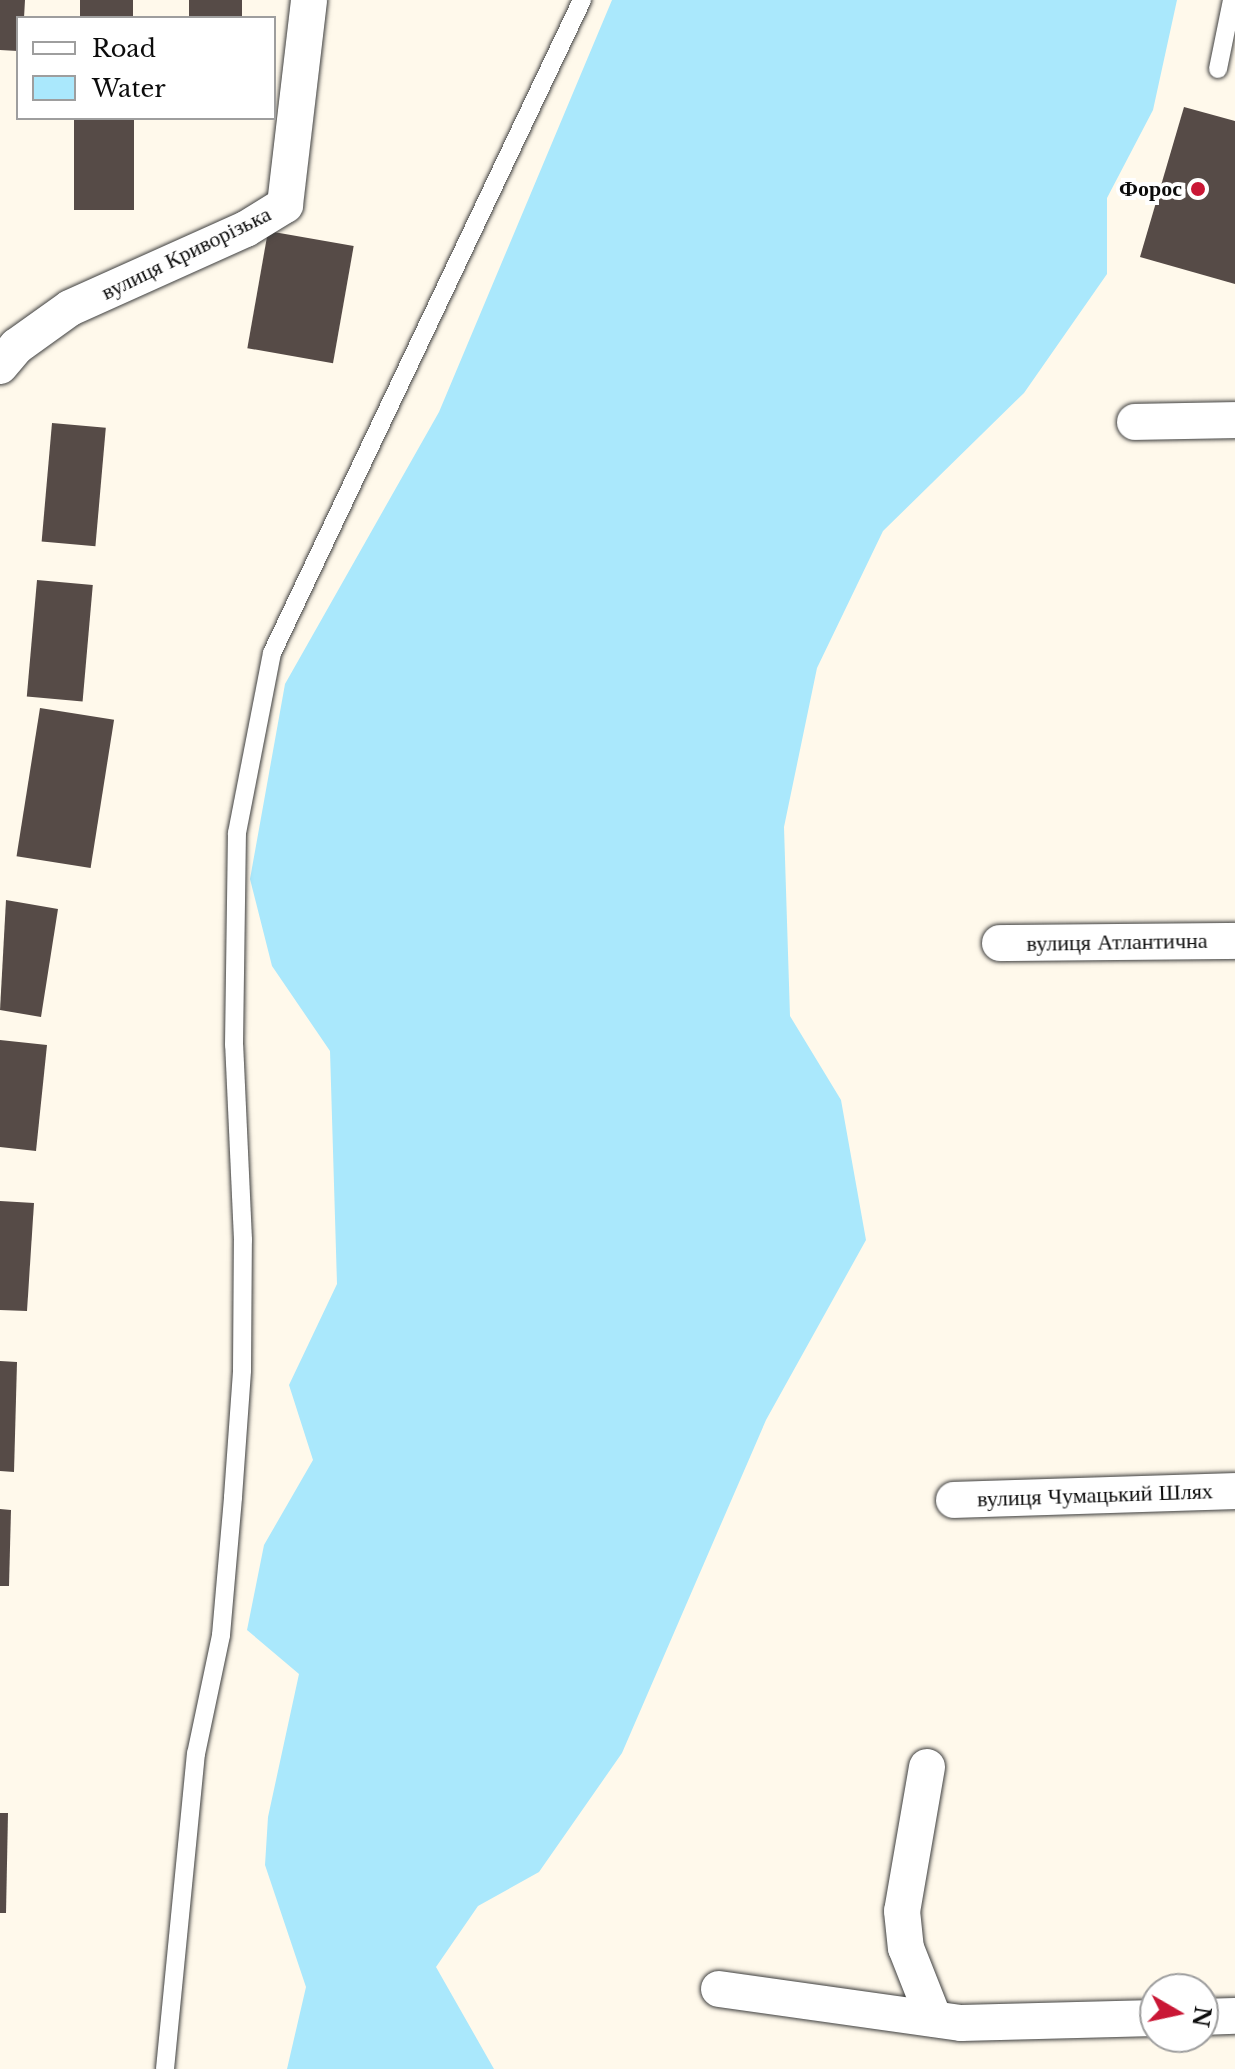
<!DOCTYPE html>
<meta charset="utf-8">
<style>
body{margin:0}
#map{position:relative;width:1235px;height:2069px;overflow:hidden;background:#fff9eb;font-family:"Libre Baskerville",serif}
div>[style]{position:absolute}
.water>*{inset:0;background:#aae8fc}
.building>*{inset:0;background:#564b47;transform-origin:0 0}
.roads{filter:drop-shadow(0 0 2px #3f3f3f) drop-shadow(0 0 2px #3f3f3f)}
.lane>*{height:18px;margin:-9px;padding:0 9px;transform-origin:9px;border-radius:9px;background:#fff}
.street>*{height:36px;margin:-18px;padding:0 18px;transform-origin:18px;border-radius:18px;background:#fff}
.dots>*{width:22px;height:22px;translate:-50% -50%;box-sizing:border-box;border:4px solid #fff;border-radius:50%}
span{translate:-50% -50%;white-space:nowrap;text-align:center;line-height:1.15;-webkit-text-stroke:8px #fff;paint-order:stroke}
.poi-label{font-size:22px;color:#0c0c0c;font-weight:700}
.right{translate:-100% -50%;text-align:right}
.street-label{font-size:22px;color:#0c0c0c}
.legend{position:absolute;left:16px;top:16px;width:260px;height:104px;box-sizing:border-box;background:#fff;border:2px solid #9e9e9e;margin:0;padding:10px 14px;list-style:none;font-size:24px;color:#0c0c0c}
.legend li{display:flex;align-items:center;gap:16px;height:40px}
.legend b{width:40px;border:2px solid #9e9e9e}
.north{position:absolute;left:1139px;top:1973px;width:80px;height:80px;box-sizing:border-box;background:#fff;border:2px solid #9e9e9e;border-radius:50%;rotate:99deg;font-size:22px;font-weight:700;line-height:32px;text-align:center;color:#0c0c0c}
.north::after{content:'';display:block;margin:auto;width:28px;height:36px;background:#c91735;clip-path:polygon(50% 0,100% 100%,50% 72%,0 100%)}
</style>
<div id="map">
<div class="water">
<div style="clip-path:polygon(612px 0,1177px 0,1153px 110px,1107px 198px,1107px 274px,1024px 393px,883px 531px,817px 668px,784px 827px,790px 1016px,841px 1100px,866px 1240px,766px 1420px,622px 1753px,539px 1872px,478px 1906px,436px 1967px,494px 2069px,287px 2069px,306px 1987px,265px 1865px,268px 1817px,299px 1674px,247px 1630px,264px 1545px,313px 1460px,289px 1385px,337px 1284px,330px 1051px,272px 966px,250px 879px,285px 684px,439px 412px)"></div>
</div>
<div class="building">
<div style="clip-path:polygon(0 0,25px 0,24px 18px,18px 18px,18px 51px,0 50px)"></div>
<div style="left:80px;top:0;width:53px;height:18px"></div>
<div style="left:189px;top:0;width:53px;height:18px"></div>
<div style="clip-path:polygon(1184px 107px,1235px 121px,1235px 284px,1140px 257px)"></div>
<div style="left:74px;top:118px;width:60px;height:92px"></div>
<div style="left:268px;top:231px;width:87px;height:119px;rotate:10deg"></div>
<div style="left:52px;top:423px;width:54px;height:119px;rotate:5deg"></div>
<div style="left:37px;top:580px;width:56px;height:117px;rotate:5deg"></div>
<div style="left:40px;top:708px;width:75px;height:150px;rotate:9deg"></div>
<div style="clip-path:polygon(6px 900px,58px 909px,41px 1017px,0 1010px)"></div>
<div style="clip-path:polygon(0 1040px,47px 1045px,36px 1151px,0 1147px)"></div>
<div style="clip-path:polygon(0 1201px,34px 1203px,27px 1311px,0 1310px)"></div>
<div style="clip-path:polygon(0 1361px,17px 1362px,14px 1472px,0 1471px)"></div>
<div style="clip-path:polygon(0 1509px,11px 1510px,9px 1586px,0 1586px)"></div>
<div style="clip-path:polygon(0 1813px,8px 1813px,6px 1913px,0 1913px)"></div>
</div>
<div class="roads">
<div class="lane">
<div style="left:1218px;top:69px;width:70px;rotate:-78.5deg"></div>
<div style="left:165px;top:2069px;width:317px;rotate:-84.4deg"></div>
<div style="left:196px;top:1754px;width:122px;rotate:-78.1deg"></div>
<div style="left:221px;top:1635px;width:139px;rotate:-85deg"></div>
<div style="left:233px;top:1497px;width:127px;rotate:-85.9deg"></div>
<div style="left:242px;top:1370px;width:130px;rotate:-89.6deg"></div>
<div style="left:243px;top:1240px;width:195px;rotate:-92.6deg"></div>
<div style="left:234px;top:1045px;width:212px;rotate:-89.2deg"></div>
<div style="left:237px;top:833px;width:183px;rotate:-79deg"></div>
<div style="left:272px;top:653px;width:723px;rotate:-64.6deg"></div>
</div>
<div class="street">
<div style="left:0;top:366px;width:26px;rotate:-50deg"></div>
<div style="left:17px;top:346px;width:65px;rotate:-35.6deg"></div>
<div style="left:70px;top:308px;width:193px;rotate:-24.2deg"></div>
<div style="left:246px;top:229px;width:46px;rotate:-31.6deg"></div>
<div style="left:285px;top:205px;width:206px;rotate:-83.3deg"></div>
<div style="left:1135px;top:422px;width:100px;rotate:-1.1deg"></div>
<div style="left:1000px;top:943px;width:235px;rotate:-0.5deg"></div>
<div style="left:954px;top:1500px;width:281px;rotate:-1.8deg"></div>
<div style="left:927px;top:1767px;width:146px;rotate:99.8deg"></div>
<div style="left:902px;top:1911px;width:37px;rotate:84deg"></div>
<div style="left:906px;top:1948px;width:76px;rotate:68.5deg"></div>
<div style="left:719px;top:1989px;width:244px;rotate:8deg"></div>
<div style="left:961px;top:2023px;width:194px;rotate:-1.5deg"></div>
<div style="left:1203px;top:2017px;width:32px;rotate:-2deg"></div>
</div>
</div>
<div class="dots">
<div style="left:1198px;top:189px;background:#c91735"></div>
</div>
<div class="poi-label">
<span class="right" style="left:1182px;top:189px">Форос</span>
</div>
<div class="street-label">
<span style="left:186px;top:253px;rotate:-26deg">вулиця Криворізька</span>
<span style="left:1117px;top:942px;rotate:-1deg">вулиця Атлантична</span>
<span style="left:1095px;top:1495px;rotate:-2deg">вулиця Чумацький Шлях</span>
</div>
<ul class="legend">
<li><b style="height:10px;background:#fff"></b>Road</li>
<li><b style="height:22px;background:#aae8fc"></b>Water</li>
</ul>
<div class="north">N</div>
</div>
